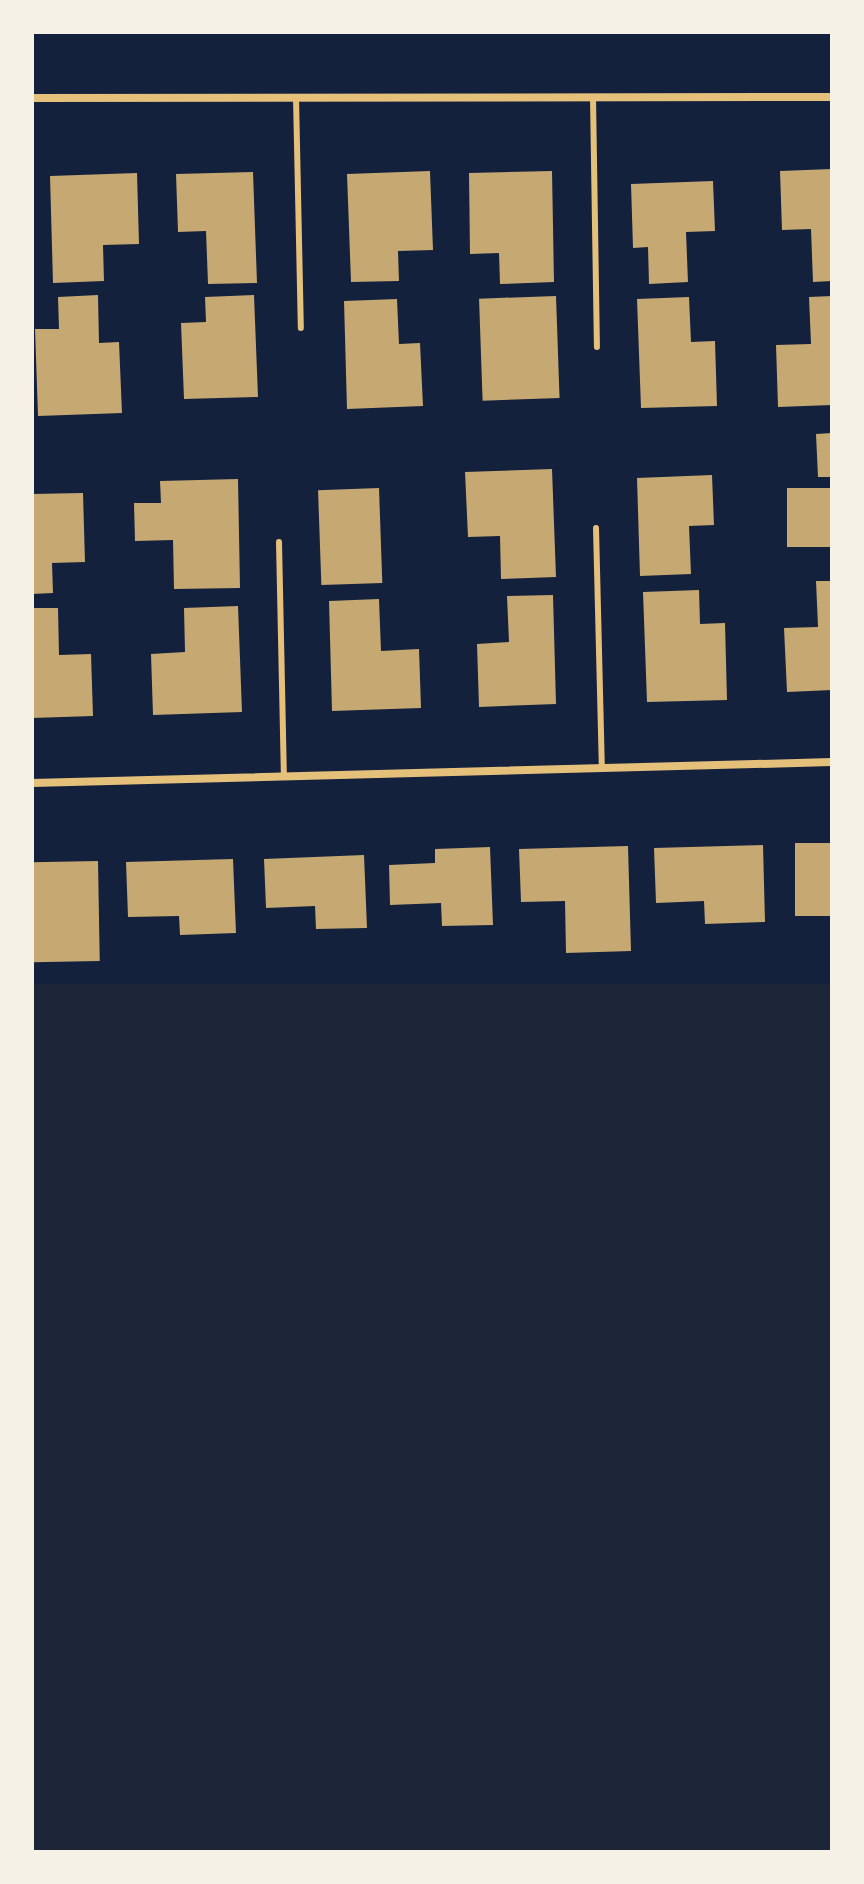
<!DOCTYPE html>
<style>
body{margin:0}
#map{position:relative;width:864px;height:1884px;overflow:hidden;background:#14213d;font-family:Raleway,sans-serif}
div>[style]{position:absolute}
.green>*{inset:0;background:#1d2539;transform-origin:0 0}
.building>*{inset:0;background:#c6a872;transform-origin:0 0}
.service>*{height:6px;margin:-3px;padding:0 3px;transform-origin:3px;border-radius:3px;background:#e5c07b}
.minor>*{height:8px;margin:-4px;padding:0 4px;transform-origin:4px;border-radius:4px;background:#e5c07b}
span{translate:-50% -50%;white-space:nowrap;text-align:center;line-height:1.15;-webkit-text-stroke:8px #f6f1e7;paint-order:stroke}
.frame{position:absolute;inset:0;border:34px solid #f6f1e7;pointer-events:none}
</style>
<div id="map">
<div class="green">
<div style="left:832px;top:984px;width:868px;height:800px;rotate:90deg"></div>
</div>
<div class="building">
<div style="clip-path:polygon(832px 169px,832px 281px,813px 282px,811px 229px,782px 230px,780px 171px)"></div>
<div style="clip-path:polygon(430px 171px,433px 250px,398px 251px,399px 281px,351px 282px,347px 174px)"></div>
<div style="clip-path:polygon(552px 171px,554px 282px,500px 284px,499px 253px,470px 254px,469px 173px)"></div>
<div style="clip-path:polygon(253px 172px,257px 283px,208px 284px,206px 231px,178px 232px,176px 174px)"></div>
<div style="clip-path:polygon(137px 173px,139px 244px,103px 245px,104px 281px,53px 283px,50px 176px)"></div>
<div style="clip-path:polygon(713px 181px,715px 231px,686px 232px,688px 282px,649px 284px,648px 247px,633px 248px,631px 184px)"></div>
<div style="clip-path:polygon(98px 295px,99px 343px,119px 342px,122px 413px,38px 416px,35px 329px,59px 329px,58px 297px)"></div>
<div style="clip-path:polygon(254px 295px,258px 397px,184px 399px,181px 323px,206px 322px,205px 297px)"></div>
<div style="left:556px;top:296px;width:102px;height:77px;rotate:88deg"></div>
<div style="clip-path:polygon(832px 296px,832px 405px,778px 407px,776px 345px,811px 344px,809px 297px)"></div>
<div style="clip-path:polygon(689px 297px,691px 342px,715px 341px,717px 406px,641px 408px,637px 299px)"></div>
<div style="clip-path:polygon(397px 299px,399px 344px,420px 343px,423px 406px,347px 409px,344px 301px)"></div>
<div style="clip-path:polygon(832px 433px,832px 477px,818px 477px,816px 434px)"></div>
<div style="clip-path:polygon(552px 469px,556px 577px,501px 579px,500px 536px,468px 537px,465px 472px)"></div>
<div style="clip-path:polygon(712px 475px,714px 525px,689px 526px,691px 574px,640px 576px,637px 478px)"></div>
<div style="clip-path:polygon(238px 479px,240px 588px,174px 589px,173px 540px,135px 541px,134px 503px,161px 503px,160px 481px)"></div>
<div style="left:379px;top:488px;width:95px;height:61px;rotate:88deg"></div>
<div style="left:832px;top:488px;width:59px;height:45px;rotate:90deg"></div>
<div style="clip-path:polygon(83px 493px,85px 562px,52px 563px,53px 593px,32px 594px,32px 494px)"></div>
<div style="clip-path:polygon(816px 581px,832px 581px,832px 690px,787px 692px,784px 628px,818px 627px)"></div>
<div style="clip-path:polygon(699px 590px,700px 624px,725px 623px,727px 700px,647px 702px,643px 592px)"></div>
<div style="clip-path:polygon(553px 595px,556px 704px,479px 707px,477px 644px,509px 642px,507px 596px)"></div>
<div style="clip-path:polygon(379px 599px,381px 651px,419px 649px,421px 708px,332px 711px,329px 601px)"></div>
<div style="clip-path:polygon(238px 606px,242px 712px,153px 715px,151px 654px,185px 652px,184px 608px)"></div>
<div style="clip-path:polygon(32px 608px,58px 608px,59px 655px,91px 654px,93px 716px,32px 718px)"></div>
<div style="left:832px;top:843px;width:73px;height:37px;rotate:90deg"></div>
<div style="clip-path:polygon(763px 845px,765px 922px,705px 924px,704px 901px,656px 903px,654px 848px)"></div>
<div style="clip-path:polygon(628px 846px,631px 951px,566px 953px,565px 901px,521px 902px,519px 849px)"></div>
<div style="clip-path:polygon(490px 847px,493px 925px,442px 926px,441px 903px,390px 905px,389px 865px,435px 863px,435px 849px)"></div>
<div style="clip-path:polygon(364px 855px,367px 928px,316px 929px,315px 906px,266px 908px,264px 859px)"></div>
<div style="clip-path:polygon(233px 859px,236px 933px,180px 935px,179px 916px,128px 917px,126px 862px)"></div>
<div style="left:98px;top:861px;width:100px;height:66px;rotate:89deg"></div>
</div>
<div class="service">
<div style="left:296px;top:97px;width:231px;rotate:88.8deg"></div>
<div style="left:593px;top:97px;width:250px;rotate:89.1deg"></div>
<div style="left:596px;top:528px;width:240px;rotate:88.6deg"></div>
<div style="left:279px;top:542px;width:234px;rotate:88.8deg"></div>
</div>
<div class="minor">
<div style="left:32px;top:98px;width:800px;rotate:-0.07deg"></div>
<div style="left:32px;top:783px;width:800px;rotate:-1.5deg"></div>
</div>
<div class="frame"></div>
</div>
